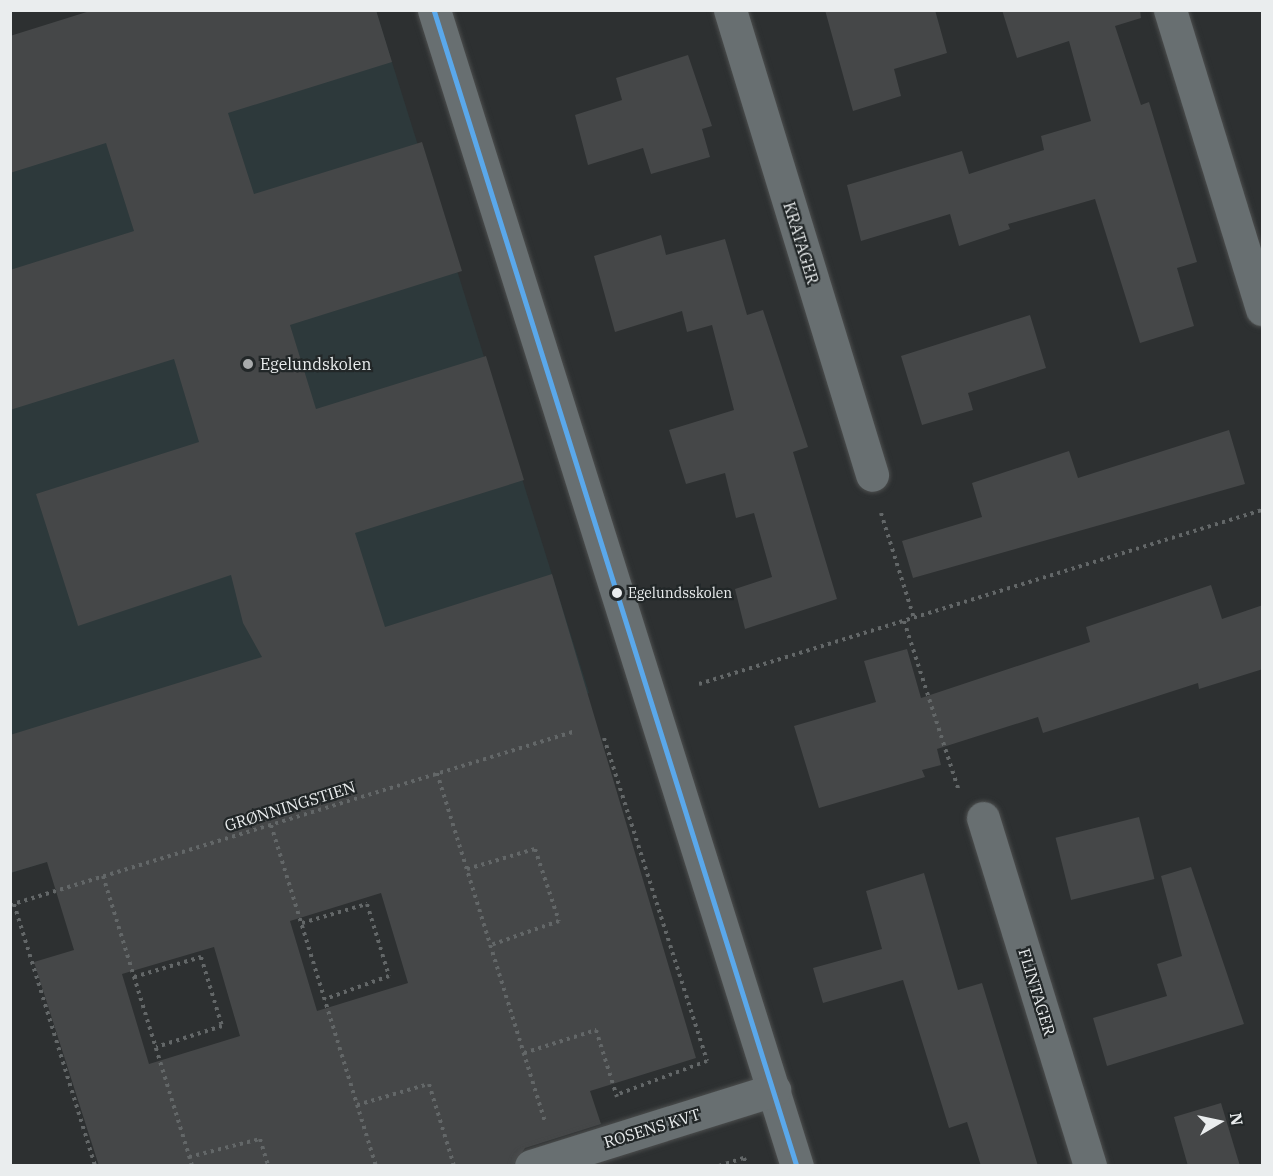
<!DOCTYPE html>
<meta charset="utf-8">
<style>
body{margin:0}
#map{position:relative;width:1273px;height:1176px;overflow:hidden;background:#2d3031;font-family:"IBM Plex Serif",serif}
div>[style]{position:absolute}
.built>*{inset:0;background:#2d393b}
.building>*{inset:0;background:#454748;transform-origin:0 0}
.path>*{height:4px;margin-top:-2px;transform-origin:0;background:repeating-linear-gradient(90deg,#636768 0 3px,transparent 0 7.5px)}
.roads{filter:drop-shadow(0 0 2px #4c4e4e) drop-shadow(0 0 2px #4c4e4e)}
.minor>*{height:33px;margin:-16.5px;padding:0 16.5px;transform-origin:16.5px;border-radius:16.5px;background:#686f71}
.bus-1>*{height:4.5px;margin:-2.25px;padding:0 2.25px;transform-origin:2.25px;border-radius:2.25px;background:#5aa8eb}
.dots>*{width:16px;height:16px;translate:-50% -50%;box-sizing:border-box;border:3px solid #222728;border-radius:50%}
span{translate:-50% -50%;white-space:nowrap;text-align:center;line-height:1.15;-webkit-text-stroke:4.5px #222728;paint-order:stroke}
.bus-label{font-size:14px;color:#eaedee}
.left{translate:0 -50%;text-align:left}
.street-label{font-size:16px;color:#eaedee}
.poi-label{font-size:16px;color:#eaedee}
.frame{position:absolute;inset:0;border:12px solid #eaedee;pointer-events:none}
.north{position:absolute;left:1189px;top:1092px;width:60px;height:60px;-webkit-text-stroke:4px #222728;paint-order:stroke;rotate:81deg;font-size:16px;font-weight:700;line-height:24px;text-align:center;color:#eaedee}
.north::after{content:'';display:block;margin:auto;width:21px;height:27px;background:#eaedee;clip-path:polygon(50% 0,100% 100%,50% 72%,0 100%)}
</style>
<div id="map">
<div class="built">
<div style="clip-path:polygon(376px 11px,589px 693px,11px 873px,11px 36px)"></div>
</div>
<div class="building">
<div style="clip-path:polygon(evenodd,93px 10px,376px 10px,392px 62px,228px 113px,254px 194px,422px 142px,462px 271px,290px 325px,316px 409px,486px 356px,524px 480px,355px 533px,385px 627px,552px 574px,696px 1058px,590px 1091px,601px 1124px,525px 1148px,513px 1166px,99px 1166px,34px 962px,74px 950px,47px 862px,10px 873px,10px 735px,262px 657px,243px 623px,231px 575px,78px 626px,36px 494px,199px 442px,174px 359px,10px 410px,10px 270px,134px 231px,106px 143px,10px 173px,10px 36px,93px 10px,381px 893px,408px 983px,317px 1011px,290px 921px,381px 893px,93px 10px,214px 947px,240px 1036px,149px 1064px,122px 974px,214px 947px)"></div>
<div style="clip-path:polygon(825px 10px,935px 10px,947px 53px,894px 69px,901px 96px,853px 111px)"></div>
<div style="clip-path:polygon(1002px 10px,1140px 10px,1141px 18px,1115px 26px,1141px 105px,1149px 102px,1197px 262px,1177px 268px,1194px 326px,1140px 343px,1095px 199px,1008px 224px,1010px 229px,959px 246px,950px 214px,861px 241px,847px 185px,962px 151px,969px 174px,1044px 150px,1041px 136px,1091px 121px,1069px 41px,1017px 58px)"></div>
<div style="clip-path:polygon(688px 55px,712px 126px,702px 129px,710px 157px,651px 174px,643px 148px,588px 165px,575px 115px,622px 100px,616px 78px)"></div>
<div style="clip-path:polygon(661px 235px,666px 255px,725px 239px,747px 315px,763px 310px,808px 447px,793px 452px,837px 599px,745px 629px,735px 589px,772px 577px,754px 513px,736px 518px,725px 473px,686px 484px,669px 430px,734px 410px,712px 325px,687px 332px,682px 311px,615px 332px,594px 256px)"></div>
<div style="clip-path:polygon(1030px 315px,1046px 368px,968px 393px,973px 410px,922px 425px,901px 356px)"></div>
<div style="clip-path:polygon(1229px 430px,1245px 484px,913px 578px,902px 541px,982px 517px,972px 483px,1069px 451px,1078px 478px)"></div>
<div style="clip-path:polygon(1211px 585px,1222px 619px,1263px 605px,1263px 669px,1199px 689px,1198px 683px,1043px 733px,1038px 717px,937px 749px,941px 765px,922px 770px,925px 777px,819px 808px,794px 726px,876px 702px,864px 661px,907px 649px,921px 698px,1090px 642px,1086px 627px)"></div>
<div style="left:1139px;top:817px;width:64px;height:86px;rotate:76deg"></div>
<div style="clip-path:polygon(1191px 867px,1244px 1024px,1107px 1066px,1093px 1018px,1167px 996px,1157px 964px,1182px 956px,1161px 876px)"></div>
<div style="clip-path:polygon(924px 873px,958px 990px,982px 983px,1038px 1166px,981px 1166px,967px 1122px,949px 1128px,903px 980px,823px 1003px,813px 968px,882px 949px,866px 891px)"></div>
<div style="clip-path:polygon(1221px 1103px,1240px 1166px,1188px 1166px,1174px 1117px)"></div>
</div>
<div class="path">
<div style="left:881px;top:513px;width:110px;rotate:72.6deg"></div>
<div style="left:904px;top:621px;width:176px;rotate:72.1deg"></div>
<div style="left:699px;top:684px;width:589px;rotate:-17.17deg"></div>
<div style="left:604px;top:738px;width:339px;rotate:72.3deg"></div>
<div style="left:707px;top:1061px;width:97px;rotate:159.5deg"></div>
<div style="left:437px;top:773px;width:365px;rotate:72.8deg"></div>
<div style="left:271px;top:825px;width:357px;rotate:72.9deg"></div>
<div style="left:467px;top:869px;width:71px;rotate:-16.4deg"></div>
<div style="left:535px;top:849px;width:76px;rotate:71.6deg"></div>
<div style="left:559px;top:921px;width:72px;rotate:160.6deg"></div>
<div style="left:103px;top:876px;width:303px;rotate:72.9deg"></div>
<div style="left:14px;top:904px;width:274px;rotate:72.8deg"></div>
<div style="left:10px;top:905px;width:592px;rotate:-17.09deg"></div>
<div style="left:302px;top:923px;width:68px;rotate:-16.3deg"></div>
<div style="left:367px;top:904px;width:75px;rotate:73deg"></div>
<div style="left:389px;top:976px;width:68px;rotate:160.2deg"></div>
<div style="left:134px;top:977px;width:70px;rotate:-16.6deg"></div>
<div style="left:201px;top:957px;width:72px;rotate:73.1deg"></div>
<div style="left:222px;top:1026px;width:69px;rotate:162.3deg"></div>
<div style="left:524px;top:1053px;width:76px;rotate:-17.7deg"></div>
<div style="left:596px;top:1030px;width:70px;rotate:72.6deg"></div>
<div style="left:357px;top:1105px;width:75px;rotate:-16.3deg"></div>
<div style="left:429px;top:1084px;width:86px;rotate:73deg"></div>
<div style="left:189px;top:1157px;width:73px;rotate:-14.2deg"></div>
<div style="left:260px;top:1139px;width:28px;rotate:73deg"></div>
<div style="left:719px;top:1166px;width:26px;rotate:-18deg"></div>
<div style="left:744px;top:1158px;width:9px;rotate:69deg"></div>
</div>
<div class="roads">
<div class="minor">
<div style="left:434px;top:10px;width:1212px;rotate:72.57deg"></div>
<div style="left:730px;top:10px;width:486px;rotate:73deg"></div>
<div style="left:1170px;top:10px;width:313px;rotate:72.9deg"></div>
<div style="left:983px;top:818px;width:364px;rotate:72.9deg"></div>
<div style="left:531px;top:1166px;width:255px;rotate:-17.4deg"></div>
</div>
</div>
<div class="bus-1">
<div style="left:434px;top:10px;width:1212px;rotate:72.57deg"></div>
</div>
<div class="dots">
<div style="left:248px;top:364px;background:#a8abac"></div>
<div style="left:617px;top:593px;background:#eaedee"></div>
</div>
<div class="bus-label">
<span class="left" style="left:628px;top:593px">Egelundsskolen</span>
</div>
<div class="street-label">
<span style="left:801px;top:243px;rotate:73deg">KRATAGER</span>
<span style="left:290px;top:806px;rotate:-17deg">GRØNNINGSTIEN</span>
<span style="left:1037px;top:992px;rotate:73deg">FLINTAGER</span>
<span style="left:652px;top:1128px;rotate:-17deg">ROSENS KVT</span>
</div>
<div class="poi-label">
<span class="left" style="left:260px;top:364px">Egelundskolen</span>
</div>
<div class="frame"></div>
<div class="north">N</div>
</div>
